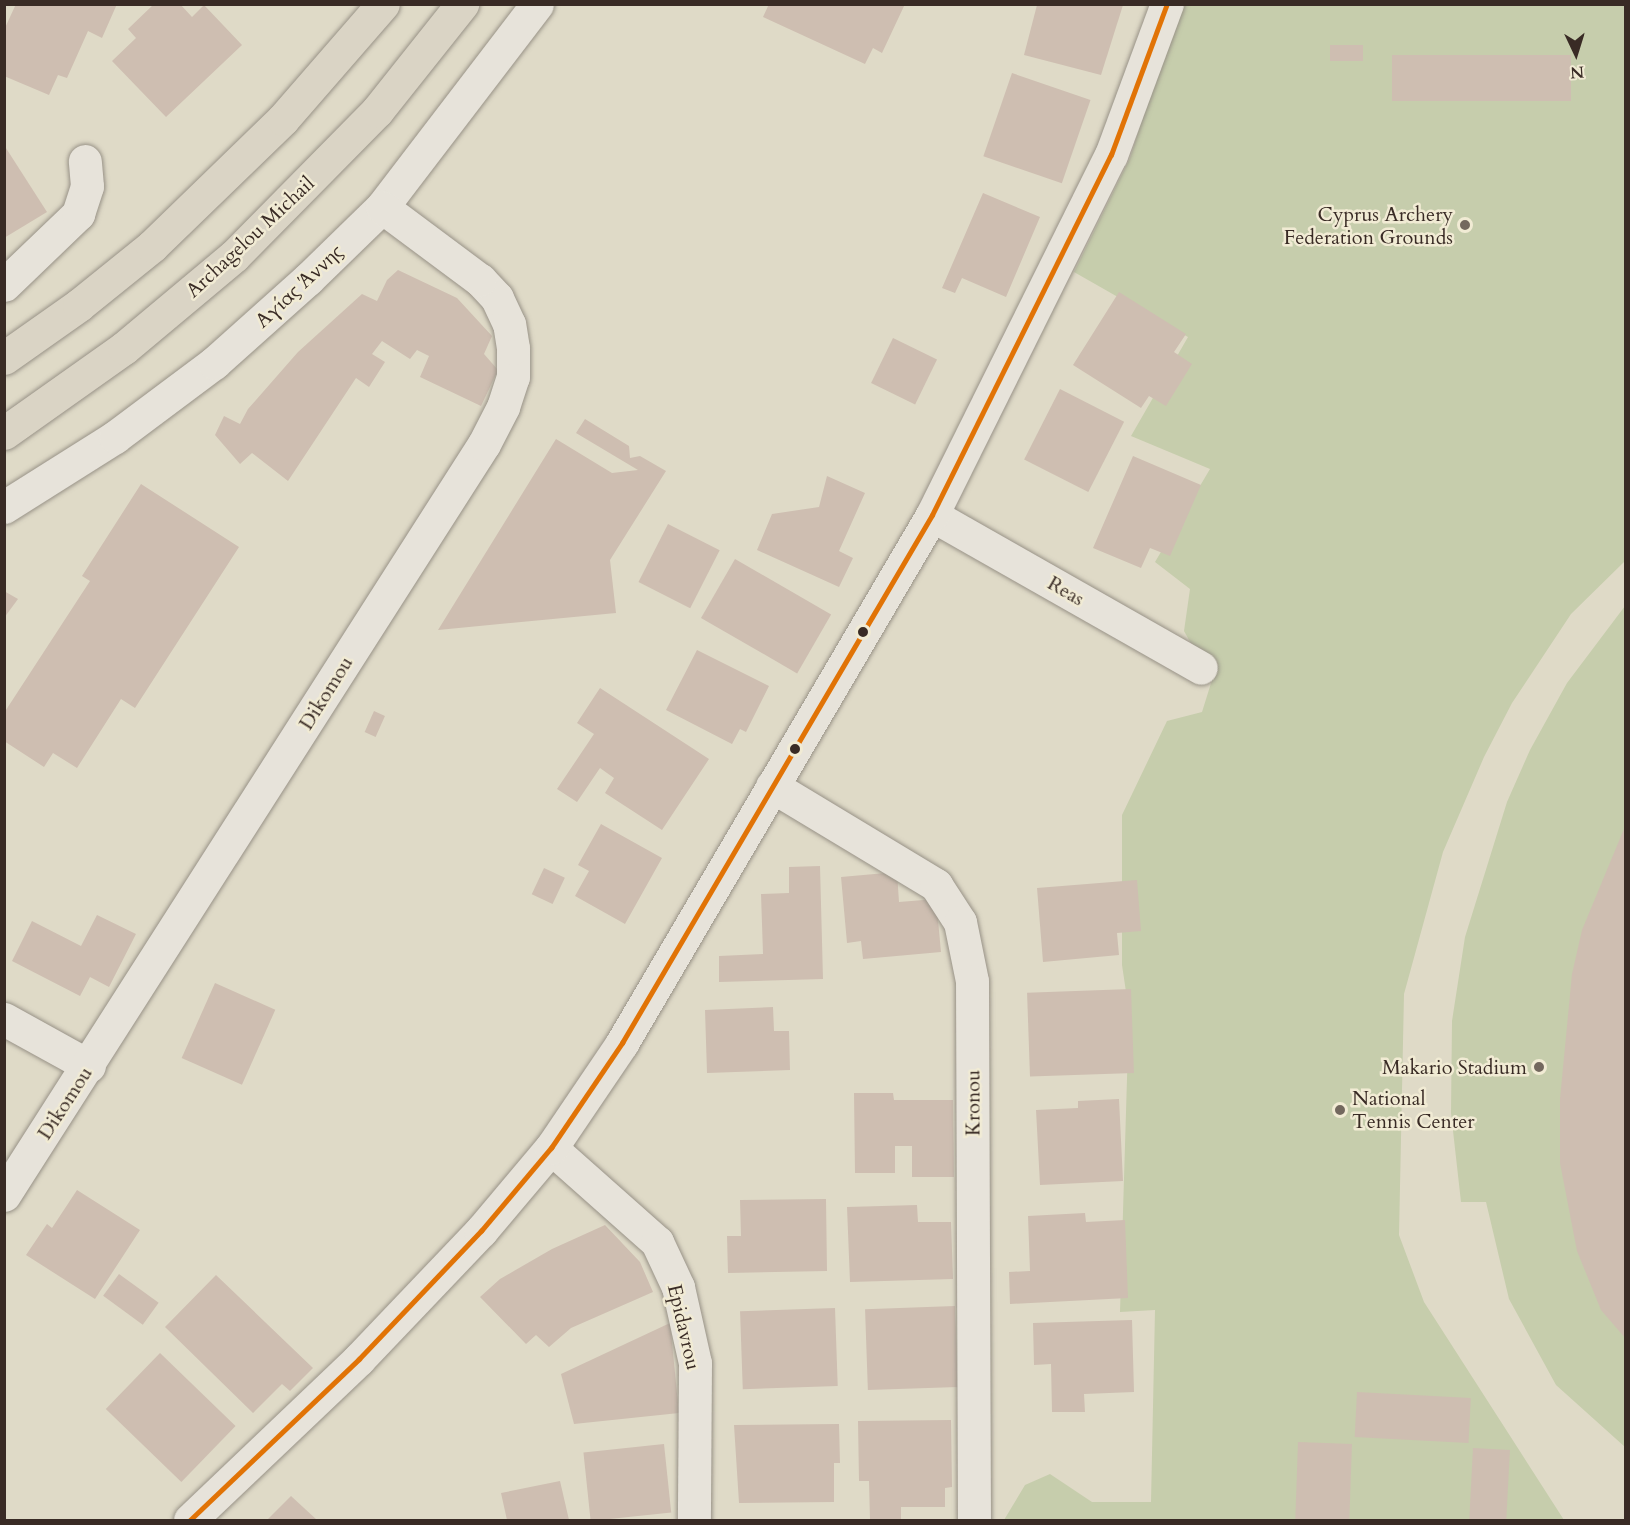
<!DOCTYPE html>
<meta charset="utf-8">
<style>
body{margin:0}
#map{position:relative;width:1630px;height:1525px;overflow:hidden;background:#dfdac7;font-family:Cardo,serif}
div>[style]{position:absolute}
.green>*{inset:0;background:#c6cdac}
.building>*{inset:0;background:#cebeb1;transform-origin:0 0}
.roads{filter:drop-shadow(0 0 2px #989287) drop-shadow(0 0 2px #989287)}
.street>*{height:33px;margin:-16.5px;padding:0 16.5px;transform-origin:16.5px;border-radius:16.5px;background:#e7e3da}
.highway>*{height:33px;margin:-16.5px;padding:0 16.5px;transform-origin:16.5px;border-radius:16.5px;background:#dad4c5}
.bus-1>*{height:4.5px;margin:-2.25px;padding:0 2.25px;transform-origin:2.25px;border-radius:2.25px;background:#e17306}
.dots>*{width:16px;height:16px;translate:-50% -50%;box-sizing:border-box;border:3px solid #f1ebd4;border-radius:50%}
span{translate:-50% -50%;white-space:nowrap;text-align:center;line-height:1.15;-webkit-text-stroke:5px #f1ebd4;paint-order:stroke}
.poi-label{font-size:20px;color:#392b25}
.right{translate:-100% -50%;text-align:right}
.left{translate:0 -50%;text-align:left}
.street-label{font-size:20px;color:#392b25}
.frame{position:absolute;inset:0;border:6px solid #392b25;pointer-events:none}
.north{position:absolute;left:1546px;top:24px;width:60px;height:60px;-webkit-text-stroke:4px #f1ebd4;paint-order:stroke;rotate:176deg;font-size:16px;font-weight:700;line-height:24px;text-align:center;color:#392b25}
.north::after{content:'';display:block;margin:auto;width:21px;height:27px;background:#392b25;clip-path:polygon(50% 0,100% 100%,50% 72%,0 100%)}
</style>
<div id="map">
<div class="green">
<div style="clip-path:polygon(1185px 4px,1625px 5px,1624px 562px,1571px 614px,1512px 703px,1484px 757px,1443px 852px,1404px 994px,1399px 1235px,1424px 1302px,1564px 1520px,1004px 1520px,1025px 1485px,1050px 1474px,1092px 1502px,1151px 1502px,1155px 1310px,1120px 1312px,1129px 1012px,1122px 965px,1122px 815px,1167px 721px,1202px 712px,1217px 664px,1198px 656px,1184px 631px,1190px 589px,1155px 562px,1210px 469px,1131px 436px,1188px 337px,1074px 272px,1130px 158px,1176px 14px)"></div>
<div style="clip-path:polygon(1625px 606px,1625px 1447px,1556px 1385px,1509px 1299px,1486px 1202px,1461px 1202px,1451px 1113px,1452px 1021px,1465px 937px,1507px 802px,1530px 750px,1567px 683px)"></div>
</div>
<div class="building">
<div style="clip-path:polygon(16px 4px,117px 4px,102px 38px,88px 31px,67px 78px,58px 75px,49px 95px,4px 76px,4px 30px)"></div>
<div style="clip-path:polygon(154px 4px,180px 4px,192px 17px,204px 5px,242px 45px,166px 117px,112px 61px,136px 38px,128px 29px)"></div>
<div style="clip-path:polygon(769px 4px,905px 4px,882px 53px,873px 48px,865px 64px,763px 17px)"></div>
<div style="clip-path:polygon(1037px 5px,1123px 5px,1101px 75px,1024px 55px)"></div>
<div style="left:1330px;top:45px;width:33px;height:16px"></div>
<div style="left:1392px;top:55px;width:179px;height:46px"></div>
<div style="left:1012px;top:73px;width:83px;height:88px;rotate:19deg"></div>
<div style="clip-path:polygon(4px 145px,47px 212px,4px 238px)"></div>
<div style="clip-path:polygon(983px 193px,1040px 217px,1006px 297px,962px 278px,955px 293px,942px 288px)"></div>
<div style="clip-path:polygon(398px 270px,457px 298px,492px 336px,484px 354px,498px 370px,481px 406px,420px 377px,429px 356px,417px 350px,410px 359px,382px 341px,372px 354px,385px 362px,369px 387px,356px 378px,288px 481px,252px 453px,240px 464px,215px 435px,224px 416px,240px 424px,248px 409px,298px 352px,362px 294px,377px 301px,387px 280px)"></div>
<div style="clip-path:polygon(1119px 292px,1186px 334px,1174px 352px,1192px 364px,1166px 406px,1149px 396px,1141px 408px,1073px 365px)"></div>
<div style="left:893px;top:338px;width:49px;height:50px;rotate:26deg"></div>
<div style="left:1060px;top:389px;width:72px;height:79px;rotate:27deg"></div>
<div style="clip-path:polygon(585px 419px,629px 446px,630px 458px,640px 456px,666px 471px,610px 560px,616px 613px,438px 630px,556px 439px,612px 473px,638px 470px,576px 433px)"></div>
<div style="clip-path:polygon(1133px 456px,1201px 485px,1170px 556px,1150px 548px,1141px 568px,1093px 548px)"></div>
<div style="clip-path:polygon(827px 476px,865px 493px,839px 551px,853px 558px,839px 587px,757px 550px,772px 514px,819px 507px)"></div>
<div style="clip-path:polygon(141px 484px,239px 547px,135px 708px,121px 699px,77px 768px,53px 753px,44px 767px,4px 741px,4px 713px,90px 581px,82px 576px)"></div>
<div style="left:668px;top:524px;width:58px;height:65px;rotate:27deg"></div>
<div style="left:735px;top:559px;width:111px;height:68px;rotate:30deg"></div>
<div style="clip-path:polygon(4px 591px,18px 599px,4px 618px)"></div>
<div style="clip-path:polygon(697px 650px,769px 686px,746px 732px,740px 729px,732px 744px,666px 710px)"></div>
<div style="clip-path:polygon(600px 688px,709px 759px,662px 830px,605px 793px,614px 778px,600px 768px,577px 802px,557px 789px,594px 734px,577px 723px)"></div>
<div style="left:374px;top:711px;width:12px;height:23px;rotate:24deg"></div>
<div style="clip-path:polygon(601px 824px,662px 858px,625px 924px,575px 896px,589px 871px,578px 865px)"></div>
<div style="clip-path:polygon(1626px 824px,1626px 1339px,1601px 1310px,1577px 1251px,1560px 1163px,1560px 1099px,1572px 974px,1582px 930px)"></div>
<div style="clip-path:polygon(820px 866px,823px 979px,719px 982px,719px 956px,763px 954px,761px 894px,789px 893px,789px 867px)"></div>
<div style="left:544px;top:868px;width:23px;height:29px;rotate:25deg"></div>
<div style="clip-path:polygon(897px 872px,899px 902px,936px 899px,941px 952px,863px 959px,861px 941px,847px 943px,841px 877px)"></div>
<div style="clip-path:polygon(1137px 880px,1141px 931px,1117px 933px,1119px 955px,1043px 962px,1037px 888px)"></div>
<div style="clip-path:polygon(97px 915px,136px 934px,109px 987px,90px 977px,80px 996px,12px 961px,32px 921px,81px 946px)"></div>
<div style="left:215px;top:983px;width:66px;height:82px;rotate:24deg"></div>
<div style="left:1131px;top:989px;width:84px;height:104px;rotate:88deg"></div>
<div style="clip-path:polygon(773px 1007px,774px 1031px,789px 1031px,790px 1070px,707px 1073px,705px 1010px)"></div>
<div style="clip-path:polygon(854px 1093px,893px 1093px,894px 1100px,953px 1100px,954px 1177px,912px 1177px,912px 1146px,895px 1146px,895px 1173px,855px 1173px)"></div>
<div style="clip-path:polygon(1119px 1099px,1123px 1181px,1040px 1185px,1036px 1110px,1078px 1108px,1078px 1101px)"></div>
<div style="clip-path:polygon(77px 1190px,140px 1230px,95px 1299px,26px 1255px,47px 1224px,52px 1228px)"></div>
<div style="clip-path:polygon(826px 1199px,827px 1271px,728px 1273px,727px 1236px,741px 1236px,740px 1200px)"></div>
<div style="clip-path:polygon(917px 1205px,918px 1222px,951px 1222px,953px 1279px,850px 1282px,847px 1207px)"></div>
<div style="clip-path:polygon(1085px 1213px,1086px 1222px,1125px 1220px,1128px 1298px,1010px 1304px,1009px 1272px,1030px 1271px,1028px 1216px)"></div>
<div style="clip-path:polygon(605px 1225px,640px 1262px,653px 1292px,571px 1328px,549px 1347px,536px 1335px,526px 1344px,480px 1297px,500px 1279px,552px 1249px)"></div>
<div style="left:119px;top:1274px;width:49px;height:27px;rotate:36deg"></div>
<div style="clip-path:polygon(216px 1275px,313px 1368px,290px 1391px,282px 1384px,253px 1413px,165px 1327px)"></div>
<div style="left:955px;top:1306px;width:81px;height:90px;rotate:88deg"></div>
<div style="left:835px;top:1308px;width:78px;height:95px;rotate:88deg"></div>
<div style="clip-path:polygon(1132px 1320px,1134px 1392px,1084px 1394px,1085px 1412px,1052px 1412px,1051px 1364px,1034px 1365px,1033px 1323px)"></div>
<div style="clip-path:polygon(670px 1323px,679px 1413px,574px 1424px,561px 1374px)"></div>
<div style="left:160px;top:1353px;width:105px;height:78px;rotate:44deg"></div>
<div style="left:1357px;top:1392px;width:114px;height:45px;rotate:3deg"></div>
<div style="clip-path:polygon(951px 1420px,952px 1487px,945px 1488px,945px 1507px,901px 1507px,901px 1520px,870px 1520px,869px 1481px,859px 1481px,858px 1421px)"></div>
<div style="clip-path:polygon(839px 1424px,840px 1463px,834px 1463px,834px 1502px,739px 1503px,734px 1425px)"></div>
<div style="left:1298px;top:1442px;width:54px;height:78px;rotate:2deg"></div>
<div style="left:664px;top:1444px;width:69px;height:81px;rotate:84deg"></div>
<div style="left:1473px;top:1448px;width:37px;height:72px;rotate:3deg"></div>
<div style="clip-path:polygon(560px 1481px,569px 1520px,507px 1520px,501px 1493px)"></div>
<div style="clip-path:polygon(291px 1496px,317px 1520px,267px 1520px)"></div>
</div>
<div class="roads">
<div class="street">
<div style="left:4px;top:285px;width:103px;rotate:-43.8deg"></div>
<div style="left:78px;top:214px;width:29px;rotate:-72deg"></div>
<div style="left:87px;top:186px;width:25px;rotate:-95deg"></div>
<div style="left:4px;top:507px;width:131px;rotate:-32.2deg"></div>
<div style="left:115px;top:437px;width:124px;rotate:-36.8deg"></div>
<div style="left:214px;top:363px;width:126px;rotate:-41.8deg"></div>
<div style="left:308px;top:279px;width:103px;rotate:-44.2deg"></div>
<div style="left:382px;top:207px;width:255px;rotate:-52.6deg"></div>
<div style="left:932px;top:515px;width:309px;rotate:29.6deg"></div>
<div style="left:772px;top:786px;width:192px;rotate:31.1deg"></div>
<div style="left:936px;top:885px;width:44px;rotate:57deg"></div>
<div style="left:960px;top:922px;width:60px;rotate:78.5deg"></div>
<div style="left:972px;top:981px;width:539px;rotate:89.79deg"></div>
<div style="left:4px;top:1019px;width:97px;rotate:28.9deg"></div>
<div style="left:551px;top:1148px;width:142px;rotate:41.6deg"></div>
<div style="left:657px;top:1242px;width:50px;rotate:65deg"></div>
<div style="left:678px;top:1287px;width:78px;rotate:77.4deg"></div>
<div style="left:695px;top:1363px;width:157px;rotate:90.4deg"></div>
<div style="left:4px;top:1195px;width:891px;rotate:-57.42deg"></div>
<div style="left:484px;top:444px;width:42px;rotate:-62.8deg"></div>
<div style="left:503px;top:407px;width:32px;rotate:-72deg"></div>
<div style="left:513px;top:377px;width:29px;rotate:-90deg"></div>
<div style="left:513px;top:348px;width:24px;rotate:-99deg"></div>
<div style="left:509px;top:324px;width:29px;rotate:-115deg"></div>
<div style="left:497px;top:298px;width:25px;rotate:-133deg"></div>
<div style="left:480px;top:280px;width:122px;rotate:-143.3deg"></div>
<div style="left:190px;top:1520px;width:233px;rotate:-43.6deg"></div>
<div style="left:359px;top:1359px;width:177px;rotate:-46.4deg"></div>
<div style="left:481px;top:1231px;width:109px;rotate:-49.9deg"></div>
<div style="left:551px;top:1148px;width:127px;rotate:-55.9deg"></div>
<div style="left:622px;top:1043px;width:612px;rotate:-59.58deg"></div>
<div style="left:932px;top:515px;width:402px;rotate:-63.6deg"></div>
<div style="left:1111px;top:155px;width:161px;rotate:-69.7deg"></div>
</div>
<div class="highway">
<div style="left:4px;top:358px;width:92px;rotate:-35.2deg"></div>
<div style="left:79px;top:305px;width:94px;rotate:-38.9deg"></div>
<div style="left:152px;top:246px;width:182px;rotate:-44.1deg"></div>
<div style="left:283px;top:119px;width:152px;rotate:-49deg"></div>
<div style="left:4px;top:433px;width:147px;rotate:-35.3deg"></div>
<div style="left:124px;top:348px;width:143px;rotate:-39.9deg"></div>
<div style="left:234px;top:256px;width:204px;rotate:-45.4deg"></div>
<div style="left:377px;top:111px;width:137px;rotate:-51.5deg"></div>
</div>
</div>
<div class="bus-1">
<div style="left:190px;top:1520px;width:233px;rotate:-43.6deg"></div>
<div style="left:359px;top:1359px;width:177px;rotate:-46.4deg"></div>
<div style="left:481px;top:1231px;width:109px;rotate:-49.9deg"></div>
<div style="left:551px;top:1148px;width:127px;rotate:-55.9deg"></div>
<div style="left:622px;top:1043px;width:612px;rotate:-59.58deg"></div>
<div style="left:932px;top:515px;width:402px;rotate:-63.6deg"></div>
<div style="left:1111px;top:155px;width:161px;rotate:-69.7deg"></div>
</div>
<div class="dots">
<div style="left:1465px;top:225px;background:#73685e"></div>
<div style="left:863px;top:632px;background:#392b25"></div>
<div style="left:795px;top:749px;background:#392b25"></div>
<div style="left:1539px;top:1067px;background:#73685e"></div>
<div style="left:1340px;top:1110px;background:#73685e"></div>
</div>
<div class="poi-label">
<span class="right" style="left:1453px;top:226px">Cyprus Archery<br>Federation Grounds</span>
<span class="right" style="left:1527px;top:1067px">Makario Stadium</span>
<span class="left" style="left:1352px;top:1110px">National<br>Tennis Center</span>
</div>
<div class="street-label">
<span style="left:250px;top:237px;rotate:-43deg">Archagelou Michail</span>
<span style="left:299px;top:286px;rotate:-43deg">Αγίας Άννης</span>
<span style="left:1066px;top:591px;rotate:30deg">Reas</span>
<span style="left:326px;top:693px;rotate:-58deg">Dikomou</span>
<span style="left:65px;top:1103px;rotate:-57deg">Dikomou</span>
<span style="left:973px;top:1103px;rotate:-90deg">Kronou</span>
<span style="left:684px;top:1327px;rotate:77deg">Epidavrou</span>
</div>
<div class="frame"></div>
<div class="north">N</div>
</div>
